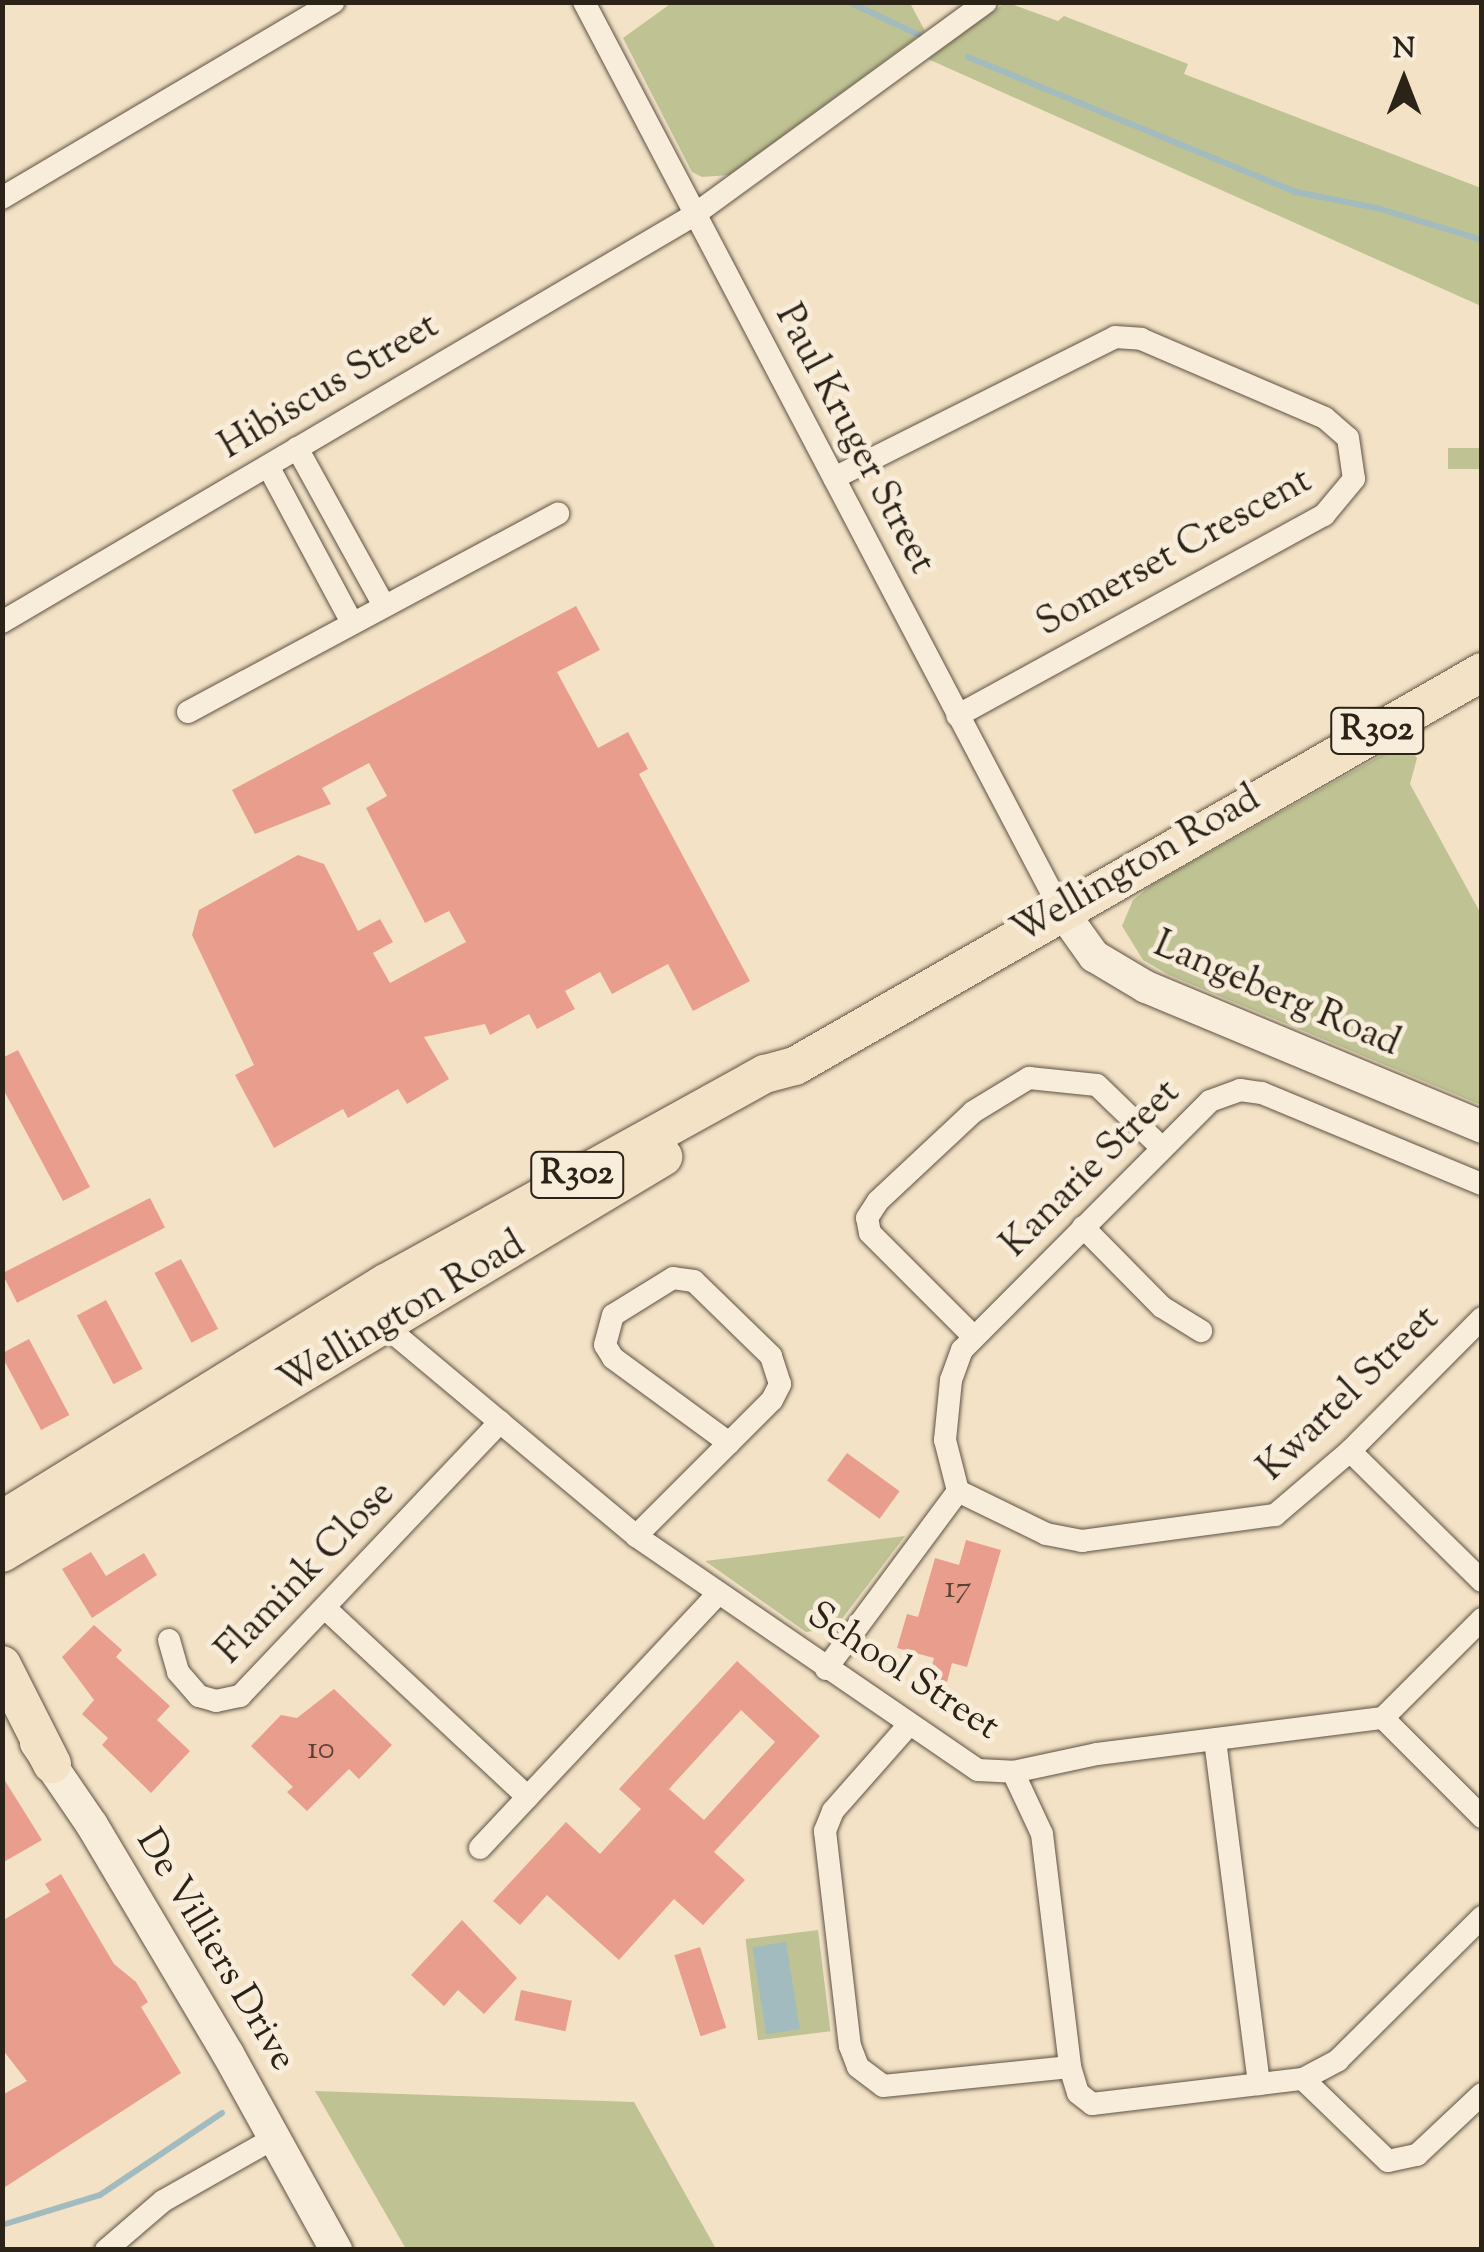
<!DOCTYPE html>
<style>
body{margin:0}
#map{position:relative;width:1484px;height:2252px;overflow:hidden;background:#f4e2c6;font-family:"Sorts Mill Goudy",serif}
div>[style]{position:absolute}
.green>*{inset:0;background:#bfc293;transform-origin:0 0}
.water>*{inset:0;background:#a1bbbf;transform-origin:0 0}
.stream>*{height:6px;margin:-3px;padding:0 3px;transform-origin:3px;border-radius:3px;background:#a1bbbf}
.building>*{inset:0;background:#e99e8d;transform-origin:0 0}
.roads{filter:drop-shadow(0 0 2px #5d5344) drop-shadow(0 0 2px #5d5344)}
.street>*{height:22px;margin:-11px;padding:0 11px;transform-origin:11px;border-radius:11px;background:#f8ecda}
.secondary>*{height:32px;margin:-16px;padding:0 16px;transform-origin:16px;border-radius:16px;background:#f8ecda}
.primary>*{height:38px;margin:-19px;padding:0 19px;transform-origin:19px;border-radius:19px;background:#f4e2c6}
span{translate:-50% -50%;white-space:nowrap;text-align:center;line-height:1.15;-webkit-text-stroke:10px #f8ecda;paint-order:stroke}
.number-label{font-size:32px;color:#5a4235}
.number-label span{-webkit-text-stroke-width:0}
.shield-label span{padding:2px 8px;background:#f8ecda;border:2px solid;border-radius:8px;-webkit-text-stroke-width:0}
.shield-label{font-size:35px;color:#2b2318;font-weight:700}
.street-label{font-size:38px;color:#2b2318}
.frame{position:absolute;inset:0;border:5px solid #2b2318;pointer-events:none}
.north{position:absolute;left:1354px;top:30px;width:100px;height:100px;-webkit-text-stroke:8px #f8ecda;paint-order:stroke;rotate:0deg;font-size:28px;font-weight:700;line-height:40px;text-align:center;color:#2b2318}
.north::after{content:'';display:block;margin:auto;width:35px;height:45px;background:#2b2318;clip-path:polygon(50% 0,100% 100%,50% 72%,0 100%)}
</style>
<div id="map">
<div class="green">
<div style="clip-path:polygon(673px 2px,910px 3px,925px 31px,729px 175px,702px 177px,692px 172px,623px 38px)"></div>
<div style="clip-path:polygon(1006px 2px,1058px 21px,1064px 16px,1188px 64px,1184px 74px,1481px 188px,1481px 306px,928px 59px)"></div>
<div style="left:1481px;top:448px;width:21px;height:33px;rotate:90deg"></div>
<div style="clip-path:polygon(1405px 742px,1417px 758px,1410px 784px,1481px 914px,1481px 1105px,1169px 975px,1143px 960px,1122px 926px,1133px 900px,1153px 884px)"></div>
<div style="clip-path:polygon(905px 1536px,835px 1628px,806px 1632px,705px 1561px)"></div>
<div style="left:818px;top:1930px;width:102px;height:73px;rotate:83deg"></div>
<div style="clip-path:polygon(315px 2091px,634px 2102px,716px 2249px,406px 2249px)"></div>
</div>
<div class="water">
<div style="left:786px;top:1942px;width:88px;height:34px;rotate:81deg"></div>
</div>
<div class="stream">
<div style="left:849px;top:2px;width:77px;rotate:25.2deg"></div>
<div style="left:968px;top:57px;width:355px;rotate:22.4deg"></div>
<div style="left:1296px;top:192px;width:83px;rotate:11.2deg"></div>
<div style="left:1377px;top:208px;width:110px;rotate:16.9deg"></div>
<div style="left:2px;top:2225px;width:102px;rotate:-17deg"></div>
<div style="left:100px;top:2195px;width:147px;rotate:-33.9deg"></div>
</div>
<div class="building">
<div style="clip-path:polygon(576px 606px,600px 650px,557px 672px,598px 748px,628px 732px,648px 769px,639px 774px,750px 981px,693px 1011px,668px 964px,612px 994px,600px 972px,565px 991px,575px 1009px,537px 1029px,529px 1014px,490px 1035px,485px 1024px,424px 1037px,449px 1079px,407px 1104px,398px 1089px,348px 1118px,343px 1109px,274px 1148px,235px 1075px,254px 1065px,192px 935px,199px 910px,298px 855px,324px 864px,358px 931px,380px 919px,393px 942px,373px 953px,390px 983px,466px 942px,449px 911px,425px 923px,366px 808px,387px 796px,369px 763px,322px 788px,331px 804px,255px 834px,232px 790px)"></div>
<div style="clip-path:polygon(18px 1050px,90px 1187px,63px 1201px,2px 1087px,2px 1058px)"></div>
<div style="left:150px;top:1198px;width:33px;height:166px;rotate:63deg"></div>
<div style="left:181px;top:1259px;width:79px;height:30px;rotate:62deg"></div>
<div style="left:106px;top:1300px;width:78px;height:33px;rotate:62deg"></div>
<div style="left:29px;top:1339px;width:86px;height:32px;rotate:62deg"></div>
<div style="left:847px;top:1453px;width:65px;height:34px;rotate:36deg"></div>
<div style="clip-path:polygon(966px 1540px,1001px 1550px,967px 1667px,952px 1663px,947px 1682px,929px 1677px,934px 1658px,897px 1648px,907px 1614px,918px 1617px,935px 1558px,959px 1565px)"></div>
<div style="clip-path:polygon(91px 1552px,106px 1576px,144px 1553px,157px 1575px,92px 1618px,62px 1569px)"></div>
<div style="clip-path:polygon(94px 1625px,122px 1650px,116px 1657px,170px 1706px,157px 1720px,190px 1751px,151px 1793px,102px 1745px,108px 1738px,82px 1714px,94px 1700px,62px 1657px)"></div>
<div style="clip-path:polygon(evenodd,737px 1661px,820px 1736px,714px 1852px,745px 1880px,703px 1925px,674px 1899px,619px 1960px,547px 1895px,520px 1925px,493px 1901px,566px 1822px,600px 1854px,641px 1809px,619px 1789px,737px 1661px,741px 1710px,775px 1742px,704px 1820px,669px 1789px,741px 1710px)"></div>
<div style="clip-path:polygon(334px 1689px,392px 1745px,359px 1779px,349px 1769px,307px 1811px,287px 1792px,293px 1787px,251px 1746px,281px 1715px,297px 1718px)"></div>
<div style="clip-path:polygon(2px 1776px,42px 1840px,2px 1863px)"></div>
<div style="clip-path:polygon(61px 1874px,114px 1964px,136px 1982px,148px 2002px,141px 2007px,181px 2073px,2px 2189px,2px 2095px,27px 2081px,2px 2049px,2px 1921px,50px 1892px,45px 1884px)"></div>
<div style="clip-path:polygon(462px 1920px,517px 1978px,484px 2014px,458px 1990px,444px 2006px,411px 1975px)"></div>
<div style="left:700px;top:1947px;width:85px;height:27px;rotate:72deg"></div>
<div style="left:521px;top:1990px;width:52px;height:31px;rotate:12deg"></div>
</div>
<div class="roads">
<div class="street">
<div style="left:584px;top:2px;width:1026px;rotate:62.29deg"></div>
<div style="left:2px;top:198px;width:385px;rotate:-30.6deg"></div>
<div style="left:297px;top:448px;width:178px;rotate:61.1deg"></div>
<div style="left:268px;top:466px;width:176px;rotate:61.8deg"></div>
<div style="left:834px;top:478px;width:314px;rotate:-26.6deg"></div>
<div style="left:1115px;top:337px;width:26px;rotate:4deg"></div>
<div style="left:1141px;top:339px;width:200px;rotate:23.2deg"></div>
<div style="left:1325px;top:418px;width:30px;rotate:41deg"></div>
<div style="left:1348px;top:438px;width:41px;rotate:81.7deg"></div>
<div style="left:1354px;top:479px;width:47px;rotate:129.8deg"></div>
<div style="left:1324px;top:515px;width:418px;rotate:151.3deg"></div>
<div style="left:2px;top:622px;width:803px;rotate:-30.46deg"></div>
<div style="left:694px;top:215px;width:361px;rotate:-36.1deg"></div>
<div style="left:188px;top:712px;width:420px;rotate:-28.2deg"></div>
<div style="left:1083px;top:1227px;width:112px;rotate:45.4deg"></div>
<div style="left:1162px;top:1307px;width:46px;rotate:31.6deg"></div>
<div style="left:378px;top:1320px;width:336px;rotate:39.9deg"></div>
<div style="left:636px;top:1536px;width:414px;rotate:34.4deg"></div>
<div style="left:978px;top:1770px;width:35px;rotate:3deg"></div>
<div style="left:1013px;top:1772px;width:86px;rotate:-12.1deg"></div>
<div style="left:1097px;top:1754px;width:288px;rotate:-7.2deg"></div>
<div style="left:1383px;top:1718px;width:140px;rotate:-45deg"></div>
<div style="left:974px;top:1337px;width:147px;rotate:-135deg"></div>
<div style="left:870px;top:1233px;width:15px;rotate:-101deg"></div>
<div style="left:867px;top:1218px;width:20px;rotate:-57deg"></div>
<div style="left:878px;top:1201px;width:130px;rotate:-43.1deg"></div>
<div style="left:973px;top:1112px;width:66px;rotate:-31.3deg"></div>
<div style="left:1029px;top:1078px;width:68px;rotate:5.9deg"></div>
<div style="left:1097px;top:1085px;width:91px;rotate:44.1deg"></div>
<div style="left:1350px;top:1451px;width:185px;rotate:44.6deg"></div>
<div style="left:958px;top:1491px;width:53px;rotate:-104.3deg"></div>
<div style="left:945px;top:1440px;width:60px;rotate:-84.3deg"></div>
<div style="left:951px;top:1380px;width:32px;rotate:-70deg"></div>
<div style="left:962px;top:1350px;width:351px;rotate:-45.1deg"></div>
<div style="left:1210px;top:1101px;width:32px;rotate:-20deg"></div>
<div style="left:1240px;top:1090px;width:22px;rotate:8deg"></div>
<div style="left:1262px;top:1093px;width:238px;rotate:22.5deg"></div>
<div style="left:636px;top:1536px;width:192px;rotate:-45deg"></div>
<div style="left:772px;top:1400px;width:18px;rotate:-63deg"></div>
<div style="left:780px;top:1384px;width:29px;rotate:-108deg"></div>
<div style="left:771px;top:1356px;width:107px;rotate:-135.8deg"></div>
<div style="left:694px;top:1281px;width:21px;rotate:-172deg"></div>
<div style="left:673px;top:1278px;width:70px;rotate:148.3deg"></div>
<div style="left:613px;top:1315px;width:31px;rotate:105deg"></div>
<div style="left:605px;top:1345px;width:15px;rotate:58deg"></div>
<div style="left:613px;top:1358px;width:144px;rotate:36.2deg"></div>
<div style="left:325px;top:1608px;width:277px;rotate:43deg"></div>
<div style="left:169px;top:1640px;width:33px;rotate:74deg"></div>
<div style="left:178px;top:1672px;width:32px;rotate:49deg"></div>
<div style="left:199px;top:1696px;width:18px;rotate:16deg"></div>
<div style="left:216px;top:1701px;width:25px;rotate:-12deg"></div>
<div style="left:240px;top:1696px;width:378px;rotate:-46.5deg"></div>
<div style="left:826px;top:1669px;width:222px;rotate:-53.4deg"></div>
<div style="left:958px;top:1491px;width:98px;rotate:26deg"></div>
<div style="left:1046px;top:1534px;width:37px;rotate:11deg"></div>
<div style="left:1082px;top:1541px;width:195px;rotate:-7.7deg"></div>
<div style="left:1275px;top:1515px;width:99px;rotate:-40.5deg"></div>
<div style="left:1350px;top:1451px;width:187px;rotate:-45.2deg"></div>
<div style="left:1383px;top:1718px;width:140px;rotate:45deg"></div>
<div style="left:907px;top:1727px;width:112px;rotate:131.4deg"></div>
<div style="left:833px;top:1811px;width:22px;rotate:112deg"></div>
<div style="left:825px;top:1831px;width:216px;rotate:83.4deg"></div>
<div style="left:850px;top:2046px;width:22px;rotate:69deg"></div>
<div style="left:858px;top:2067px;width:31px;rotate:37deg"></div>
<div style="left:883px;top:2086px;width:188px;rotate:-5.8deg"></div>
<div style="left:1070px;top:2067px;width:27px;rotate:73deg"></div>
<div style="left:1078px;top:2093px;width:18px;rotate:38deg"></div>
<div style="left:1092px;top:2104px;width:212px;rotate:-6.8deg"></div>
<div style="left:1303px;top:2079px;width:40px;rotate:-28deg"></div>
<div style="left:1338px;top:2060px;width:203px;rotate:-44.8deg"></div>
<div style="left:1215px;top:1740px;width:347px;rotate:82.7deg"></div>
<div style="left:1013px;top:1772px;width:68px;rotate:64.9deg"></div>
<div style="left:1042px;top:1834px;width:235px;rotate:83.1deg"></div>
<div style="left:480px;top:1848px;width:349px;rotate:-46.9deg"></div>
<div style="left:1303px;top:2079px;width:118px;rotate:44deg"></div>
<div style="left:1388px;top:2161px;width:30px;rotate:-12deg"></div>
<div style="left:1417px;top:2155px;width:89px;rotate:-43.2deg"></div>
<div style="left:106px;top:2250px;width:75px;rotate:-40.7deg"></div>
<div style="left:163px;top:2201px;width:130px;rotate:-29.5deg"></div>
</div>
<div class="secondary">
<div style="left:1061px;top:910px;width:57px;rotate:54.3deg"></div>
<div style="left:1094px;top:956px;width:61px;rotate:30.8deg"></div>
<div style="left:1146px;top:987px;width:364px;rotate:22.6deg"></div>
<div style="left:36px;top:1743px;width:99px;rotate:55.7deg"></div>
<div style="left:92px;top:1825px;width:266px;rotate:59.3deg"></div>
<div style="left:228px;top:2054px;width:224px;rotate:61.1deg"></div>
</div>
<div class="primary">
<div style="left:2px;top:1520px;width:451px;rotate:-31.7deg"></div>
<div style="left:386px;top:1283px;width:433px;rotate:-28.9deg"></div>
<div style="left:765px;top:1074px;width:31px;rotate:-15deg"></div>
<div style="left:795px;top:1066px;width:792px;rotate:-29.83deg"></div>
<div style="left:2px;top:1553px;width:771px;rotate:-30.93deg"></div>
<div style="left:2px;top:1665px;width:111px;rotate:63.2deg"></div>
</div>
</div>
<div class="number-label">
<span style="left:958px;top:1589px">17</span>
<span style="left:321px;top:1750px">10</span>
</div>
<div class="shield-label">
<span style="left:1377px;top:731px">R302</span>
<span style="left:577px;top:1175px">R302</span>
</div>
<div class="street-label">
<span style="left:330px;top:388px;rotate:-31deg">Hibiscus Street</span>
<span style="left:853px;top:440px;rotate:62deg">Paul Kruger Street</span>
<span style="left:1175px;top:554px;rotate:-29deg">Somerset Crescent</span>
<span style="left:1137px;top:867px;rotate:-30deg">Wellington Road</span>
<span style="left:1276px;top:996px;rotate:23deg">Langeberg Road</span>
<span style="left:1092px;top:1170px;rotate:-45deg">Kanarie Street</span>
<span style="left:403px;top:1315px;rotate:-31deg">Wellington Road</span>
<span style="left:1350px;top:1395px;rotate:-44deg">Kwartel Street</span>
<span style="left:307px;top:1574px;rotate:-46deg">Flamink Close</span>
<span style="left:902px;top:1673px;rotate:33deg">School Street</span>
<span style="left:214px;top:1951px;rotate:59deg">De Villiers Drive</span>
</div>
<div class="frame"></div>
<div class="north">N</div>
</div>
